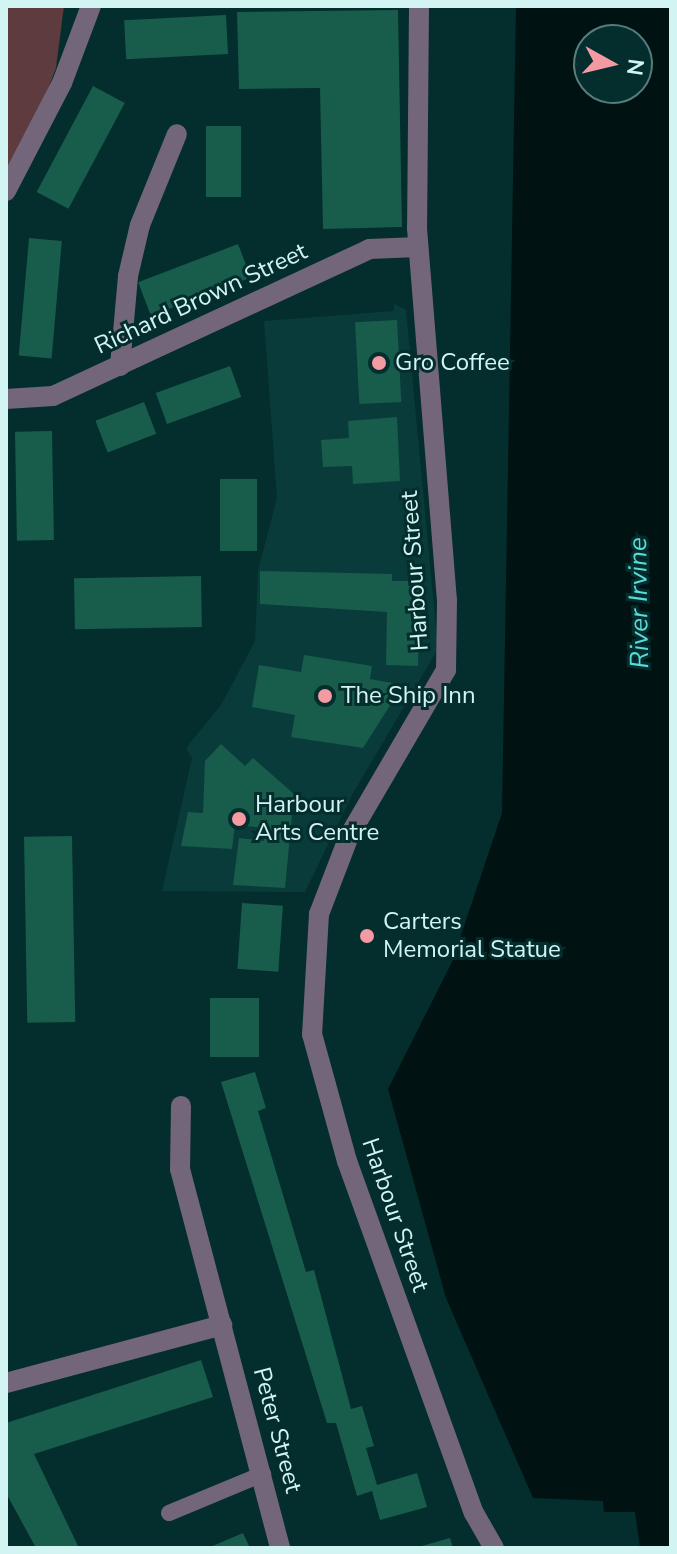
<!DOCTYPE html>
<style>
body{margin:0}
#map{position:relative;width:677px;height:1554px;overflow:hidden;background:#042d2d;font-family:"Nunito Sans",sans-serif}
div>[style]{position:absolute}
.built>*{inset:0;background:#093b3a}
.green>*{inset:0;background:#5e3b3e}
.water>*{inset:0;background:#001211}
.building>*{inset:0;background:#185c4c;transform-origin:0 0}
.service>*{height:16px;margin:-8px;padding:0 8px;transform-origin:8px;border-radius:8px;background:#73667b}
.minor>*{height:20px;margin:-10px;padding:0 10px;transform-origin:10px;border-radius:10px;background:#73667b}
.dots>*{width:22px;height:22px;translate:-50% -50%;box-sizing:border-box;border:4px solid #042d2d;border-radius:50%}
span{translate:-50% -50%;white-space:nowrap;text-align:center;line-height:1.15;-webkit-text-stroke:6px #042d2d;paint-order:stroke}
.street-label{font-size:24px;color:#d2f4f3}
.poi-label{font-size:24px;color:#d2f4f3}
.left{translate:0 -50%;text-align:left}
.water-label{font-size:26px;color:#5cdad8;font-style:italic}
.frame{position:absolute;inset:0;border:8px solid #d2f4f3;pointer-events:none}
.north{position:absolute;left:573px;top:24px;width:80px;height:80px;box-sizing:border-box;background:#042d2d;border:2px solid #567d7c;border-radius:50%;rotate:98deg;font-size:22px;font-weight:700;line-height:32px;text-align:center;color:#d2f4f3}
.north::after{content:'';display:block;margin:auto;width:28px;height:36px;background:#f49aa3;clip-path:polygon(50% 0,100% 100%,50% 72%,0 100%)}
</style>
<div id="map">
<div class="built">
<div style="clip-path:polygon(394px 304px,406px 310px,438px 649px,352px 795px,305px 892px,162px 891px,192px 758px,186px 748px,221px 705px,255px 641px,258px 570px,277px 498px,264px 321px,394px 311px)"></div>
</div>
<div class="green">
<div style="clip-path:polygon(6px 6px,64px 6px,56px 68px,6px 200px)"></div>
</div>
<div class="water">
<div style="clip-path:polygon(evenodd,516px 6px,671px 6px,671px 1548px,640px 1548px,635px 1512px,604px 1512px,603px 1501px,533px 1498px,446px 1298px,388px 1089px,452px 962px,502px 813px,516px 6px,589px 40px,637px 40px,637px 88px,589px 88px,589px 40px)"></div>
</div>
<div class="building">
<div style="clip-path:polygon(398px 10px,402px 227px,323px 229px,320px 88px,239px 89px,237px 12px)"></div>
<div style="left:226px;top:15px;width:39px;height:102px;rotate:87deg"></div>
<div style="left:93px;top:86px;width:36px;height:120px;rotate:28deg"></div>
<div style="left:206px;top:126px;width:35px;height:71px"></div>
<div style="left:29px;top:238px;width:33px;height:118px;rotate:5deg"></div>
<div style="left:238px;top:244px;width:36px;height:107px;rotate:69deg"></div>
<div style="left:397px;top:320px;width:82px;height:42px;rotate:87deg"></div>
<div style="left:230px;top:366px;width:33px;height:79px;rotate:70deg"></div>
<div style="left:144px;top:402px;width:34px;height:52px;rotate:69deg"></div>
<div style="clip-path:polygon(397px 417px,400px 481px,353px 484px,352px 466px,323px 467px,321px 440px,349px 438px,348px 421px)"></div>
<div style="left:52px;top:431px;width:109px;height:37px;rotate:89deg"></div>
<div style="left:220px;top:479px;width:37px;height:72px"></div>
<div style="clip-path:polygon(260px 571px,392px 574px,392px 581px,420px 581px,418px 666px,386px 665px,387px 612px,260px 604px)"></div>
<div style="left:201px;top:576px;width:51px;height:127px;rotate:89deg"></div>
<div style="clip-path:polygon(304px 655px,372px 666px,370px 679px,403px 685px,363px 748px,291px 737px,295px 715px,252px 707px,259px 665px,301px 672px)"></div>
<div style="clip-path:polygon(221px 744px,245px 766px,253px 758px,294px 794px,285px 888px,233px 885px,239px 838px,264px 841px,265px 828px,235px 825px,232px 849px,181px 846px,188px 812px,203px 813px,205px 761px)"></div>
<div style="left:72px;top:836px;width:186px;height:48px;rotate:89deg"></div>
<div style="left:242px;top:903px;width:41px;height:66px;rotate:4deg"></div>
<div style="left:259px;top:998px;width:59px;height:49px;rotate:90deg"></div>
<div style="clip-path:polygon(255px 1072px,266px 1108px,258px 1111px,306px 1272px,314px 1270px,351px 1409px,362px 1406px,374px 1446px,366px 1448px,377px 1485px,417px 1473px,427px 1507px,380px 1520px,372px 1491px,357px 1496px,336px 1423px,327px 1423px,221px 1082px)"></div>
<div style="clip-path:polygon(201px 1360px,213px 1397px,34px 1454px,79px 1548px,36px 1548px,6px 1493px,6px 1423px)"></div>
<div style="clip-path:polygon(243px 1533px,250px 1548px,208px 1548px)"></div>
<div style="clip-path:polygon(450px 1538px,453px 1548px,418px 1548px,418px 1547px)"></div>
</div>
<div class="service">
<div style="left:169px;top:1513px;width:102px;rotate:-22.5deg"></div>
</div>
<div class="minor">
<div style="left:419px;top:6px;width:222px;rotate:90.5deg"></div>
<div style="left:417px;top:228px;width:373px;rotate:85.4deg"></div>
<div style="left:447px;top:600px;width:70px;rotate:90.8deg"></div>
<div style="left:446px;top:670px;width:192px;rotate:120.3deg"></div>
<div style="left:349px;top:836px;width:84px;rotate:111deg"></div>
<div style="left:319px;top:914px;width:120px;rotate:93.3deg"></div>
<div style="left:312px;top:1034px;width:132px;rotate:74.6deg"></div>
<div style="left:347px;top:1161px;width:374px;rotate:70.2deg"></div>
<div style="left:474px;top:1513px;width:40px;rotate:60.3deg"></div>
<div style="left:6px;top:191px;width:122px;rotate:-62.6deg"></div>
<div style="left:62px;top:83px;width:82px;rotate:-69.4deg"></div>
<div style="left:120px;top:366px;width:90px;rotate:-84.9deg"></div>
<div style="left:128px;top:276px;width:52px;rotate:-76.8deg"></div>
<div style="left:140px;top:225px;width:98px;rotate:-67.9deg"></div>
<div style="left:6px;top:399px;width:47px;rotate:-3.7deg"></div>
<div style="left:53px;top:396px;width:349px;rotate:-24.9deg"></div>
<div style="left:369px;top:249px;width:49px;rotate:-2.3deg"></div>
<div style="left:181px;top:1106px;width:63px;rotate:90.9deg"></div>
<div style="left:180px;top:1169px;width:392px;rotate:75.2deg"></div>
<div style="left:6px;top:1383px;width:224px;rotate:-15deg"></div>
</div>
<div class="dots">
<div style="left:379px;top:363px;background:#f49aa3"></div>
<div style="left:325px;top:696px;background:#f49aa3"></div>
<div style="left:239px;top:819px;background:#f49aa3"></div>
<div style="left:367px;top:936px;background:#f49aa3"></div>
</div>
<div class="street-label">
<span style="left:201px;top:299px;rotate:-25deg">Richard Brown Street</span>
<span style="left:415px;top:571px;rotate:-94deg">Harbour Street</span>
<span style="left:395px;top:1215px;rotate:71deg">Harbour Street</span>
<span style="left:277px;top:1430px;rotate:75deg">Peter Street</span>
</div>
<div class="poi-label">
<span class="left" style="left:395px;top:363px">Gro Coffee</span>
<span class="left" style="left:341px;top:696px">The Ship Inn</span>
<span class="left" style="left:255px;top:819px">Harbour<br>Arts Centre</span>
<span class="left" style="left:383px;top:936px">Carters<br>Memorial Statue</span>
</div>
<div class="water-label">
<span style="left:639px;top:603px;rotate:-91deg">River Irvine</span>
</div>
<div class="frame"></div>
<div class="north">N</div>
</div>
